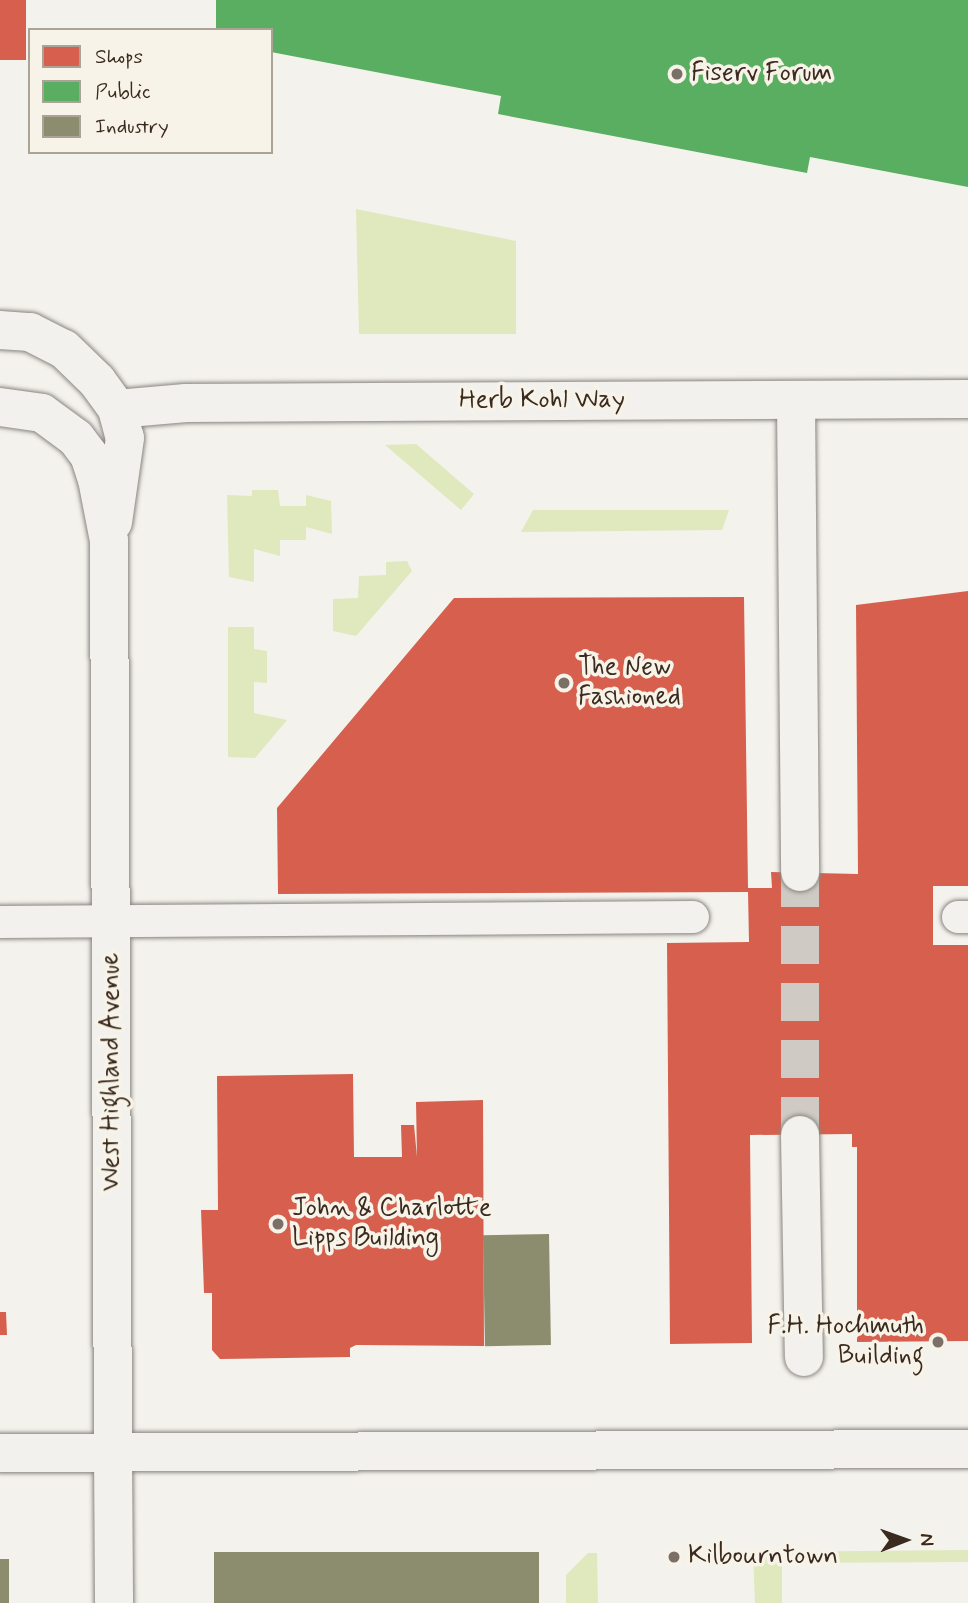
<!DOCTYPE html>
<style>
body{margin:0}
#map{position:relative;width:968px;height:1603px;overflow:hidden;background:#f4f2ec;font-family:Mynerve,sans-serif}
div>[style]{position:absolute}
.green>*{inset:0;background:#dfe9bd}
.shops>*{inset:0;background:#d6604d;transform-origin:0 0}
.public>*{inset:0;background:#5aae61}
.industry>*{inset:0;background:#8c8c6e;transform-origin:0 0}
.street-tunnel>*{height:38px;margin-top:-19px;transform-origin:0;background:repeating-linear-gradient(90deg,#cfcac3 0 38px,transparent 0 57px)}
.roads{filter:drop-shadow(0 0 2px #898580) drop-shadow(0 0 2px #898580)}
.lane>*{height:32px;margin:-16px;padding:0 16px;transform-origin:16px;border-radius:16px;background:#f2f1ed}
.street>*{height:38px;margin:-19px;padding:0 19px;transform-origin:19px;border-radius:19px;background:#f2f1ed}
.secondary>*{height:38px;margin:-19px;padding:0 19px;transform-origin:19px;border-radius:19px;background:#f2f1ed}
.dots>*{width:19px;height:19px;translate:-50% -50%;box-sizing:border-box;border:4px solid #f7f3e8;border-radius:50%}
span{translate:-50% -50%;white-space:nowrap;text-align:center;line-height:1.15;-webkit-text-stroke:7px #f7f3e8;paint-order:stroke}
.poi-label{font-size:26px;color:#3b2a1e}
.left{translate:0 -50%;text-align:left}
.right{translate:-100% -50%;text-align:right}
.street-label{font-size:26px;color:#3b2a1e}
.legend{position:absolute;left:28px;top:28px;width:245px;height:126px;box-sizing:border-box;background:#f7f3e8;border:2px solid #aca397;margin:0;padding:9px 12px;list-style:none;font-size:21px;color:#3b2a1e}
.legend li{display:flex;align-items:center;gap:14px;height:35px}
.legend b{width:35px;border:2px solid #aca397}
.north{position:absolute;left:870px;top:1505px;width:70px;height:70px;-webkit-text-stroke:5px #f7f3e8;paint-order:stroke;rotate:89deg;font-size:19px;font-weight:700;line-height:28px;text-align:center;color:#3b2a1e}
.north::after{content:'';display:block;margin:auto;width:24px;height:32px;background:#3b2a1e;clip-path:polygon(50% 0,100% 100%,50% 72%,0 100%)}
</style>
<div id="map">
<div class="green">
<div style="clip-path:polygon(356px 209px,516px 241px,516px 334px,359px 334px)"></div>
<div style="clip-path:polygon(416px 444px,474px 494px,461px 510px,385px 445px)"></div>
<div style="clip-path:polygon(252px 490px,278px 490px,280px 506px,306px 506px,306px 495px,331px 501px,332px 534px,306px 527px,306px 540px,280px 540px,280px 556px,254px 549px,254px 582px,229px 577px,227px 495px,252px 496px)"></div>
<div style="clip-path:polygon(533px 510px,729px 510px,722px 530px,521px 532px)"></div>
<div style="clip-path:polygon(407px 561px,412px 571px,356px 636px,333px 631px,333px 599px,358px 598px,359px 576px,386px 575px,386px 562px)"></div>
<div style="clip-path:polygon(228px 627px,254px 627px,254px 649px,267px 651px,267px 683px,254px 682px,254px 713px,287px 720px,255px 758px,228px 757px)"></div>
<div style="clip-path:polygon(968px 1550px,968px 1562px,782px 1563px,782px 1603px,755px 1603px,753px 1552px)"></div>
<div style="clip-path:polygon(588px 1553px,597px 1553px,598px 1603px,566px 1603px,566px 1575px)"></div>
</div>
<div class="shops">
<div style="left:0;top:0;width:26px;height:60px"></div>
<div style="clip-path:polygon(968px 591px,968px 886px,933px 886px,933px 945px,968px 945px,968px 1341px,857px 1342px,857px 1147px,852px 1147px,852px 1134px,750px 1135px,752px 1343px,670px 1344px,667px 943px,749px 942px,748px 892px,278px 894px,277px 808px,454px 598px,744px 597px,748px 888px,772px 888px,771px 872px,858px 874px,856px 605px)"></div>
<div style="clip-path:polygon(353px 1074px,354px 1157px,402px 1157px,401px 1125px,414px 1125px,417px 1157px,416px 1102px,483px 1100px,484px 1346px,356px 1345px,350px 1348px,350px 1357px,220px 1359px,212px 1350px,212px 1293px,204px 1293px,201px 1210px,218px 1210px,217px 1076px)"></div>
<div style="clip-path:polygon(0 1312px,6px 1312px,7px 1335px,0 1335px)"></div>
</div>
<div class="public">
<div style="clip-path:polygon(216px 0,968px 0,968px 187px,810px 157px,807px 173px,498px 114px,501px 96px,271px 52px,271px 30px,216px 30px)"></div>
</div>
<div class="industry">
<div style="left:549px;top:1234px;width:111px;height:66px;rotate:89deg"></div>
<div style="left:539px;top:1552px;width:51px;height:325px;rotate:90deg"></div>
<div style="left:0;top:1559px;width:9px;height:44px"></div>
</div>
<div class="street-tunnel">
<div style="left:800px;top:1135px;width:263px;rotate:-90deg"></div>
</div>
<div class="roads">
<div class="lane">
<div style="left:958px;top:917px;width:10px"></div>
<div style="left:0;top:922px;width:693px;rotate:-0.41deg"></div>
</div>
<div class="street">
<div style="left:796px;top:400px;width:472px;rotate:89.5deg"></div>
<div style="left:117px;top:409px;width:69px;rotate:-5deg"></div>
<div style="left:186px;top:403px;width:782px;rotate:-0.29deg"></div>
<div style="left:800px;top:1135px;width:222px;rotate:89deg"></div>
<div style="left:113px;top:1453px;width:150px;rotate:89.6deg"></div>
</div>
<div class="secondary">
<div style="left:0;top:330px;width:30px;rotate:4deg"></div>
<div style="left:30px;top:332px;width:38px;rotate:27deg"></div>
<div style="left:64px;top:349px;width:46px;rotate:44.1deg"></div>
<div style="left:97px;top:381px;width:34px;rotate:54deg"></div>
<div style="left:117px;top:409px;width:30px;rotate:75deg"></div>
<div style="left:125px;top:438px;width:85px;rotate:98.1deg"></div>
<div style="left:0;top:407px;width:42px;rotate:8.1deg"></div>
<div style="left:42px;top:413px;width:42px;rotate:36.3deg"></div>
<div style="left:76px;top:438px;width:21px;rotate:53deg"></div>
<div style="left:89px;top:455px;width:25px;rotate:72deg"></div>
<div style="left:97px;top:479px;width:63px;rotate:79deg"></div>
<div style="left:109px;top:541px;width:912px;rotate:89.75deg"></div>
<div style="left:0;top:1453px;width:968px;rotate:-0.24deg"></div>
</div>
</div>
<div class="dots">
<div style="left:677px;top:74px;background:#7c7066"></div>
<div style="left:564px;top:683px;background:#7c7066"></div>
<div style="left:278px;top:1224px;background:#7c7066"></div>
<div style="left:938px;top:1342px;background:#7c7066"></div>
<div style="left:674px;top:1557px;background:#7c7066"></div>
</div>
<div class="poi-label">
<span class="left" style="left:691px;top:74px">Fiserv Forum</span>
<span class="left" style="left:578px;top:683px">The New<br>Fashioned</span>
<span class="left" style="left:292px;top:1224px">John &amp; Charlotte<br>Lipps Building</span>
<span class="right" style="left:924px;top:1342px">F.H. Hochmuth<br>Building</span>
<span class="left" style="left:688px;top:1557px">Kilbourntown</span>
</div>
<div class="street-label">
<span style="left:542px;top:401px">Herb Kohl Way</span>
<span style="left:112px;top:1072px;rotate:-90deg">West Highland Avenue</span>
</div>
<ul class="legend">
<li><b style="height:19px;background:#d6604d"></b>Shops</li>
<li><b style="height:19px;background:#5aae61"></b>Public</li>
<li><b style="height:19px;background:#8c8c6e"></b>Industry</li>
</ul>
<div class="north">N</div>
</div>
